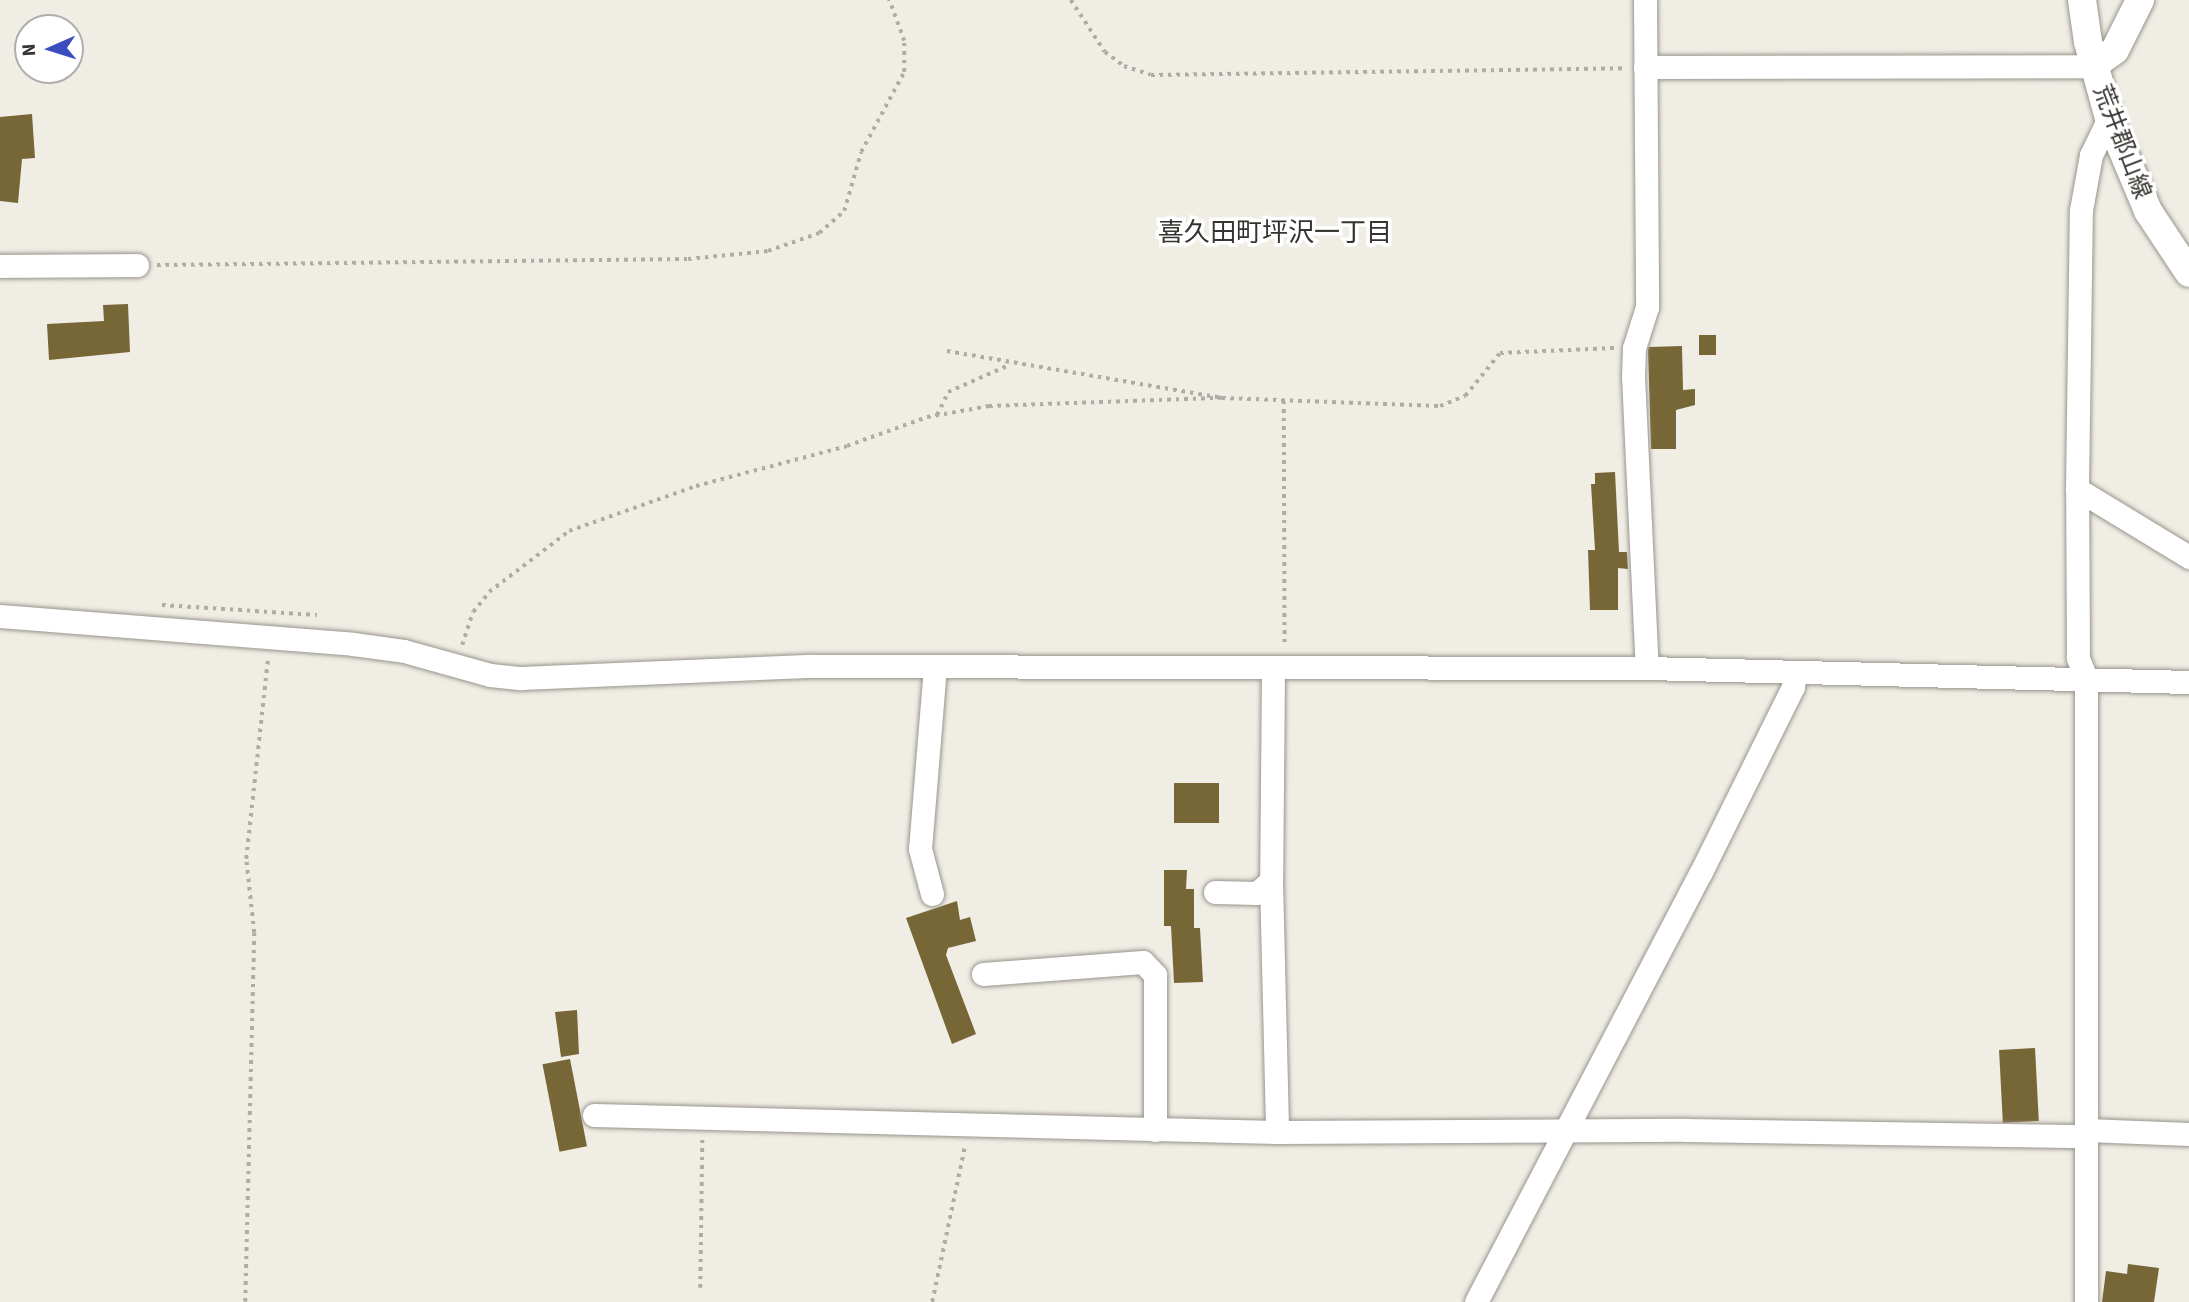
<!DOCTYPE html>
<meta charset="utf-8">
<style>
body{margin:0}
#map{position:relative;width:2189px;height:1302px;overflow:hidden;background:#f0ede5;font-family:"Source Sans 3","Noto Sans JP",sans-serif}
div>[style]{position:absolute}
.building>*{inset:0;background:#776736;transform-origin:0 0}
.path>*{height:3.5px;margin-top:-1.75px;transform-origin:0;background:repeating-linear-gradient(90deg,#aeaca5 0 3.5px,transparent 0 8.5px)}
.roads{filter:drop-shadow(0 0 2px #98958d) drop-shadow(0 0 2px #98958d)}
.minor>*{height:23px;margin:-11.5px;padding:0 11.5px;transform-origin:11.5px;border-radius:11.5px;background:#fff}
.major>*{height:28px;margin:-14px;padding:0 14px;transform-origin:14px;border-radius:14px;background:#fff}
span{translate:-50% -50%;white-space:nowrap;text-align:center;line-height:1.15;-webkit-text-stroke:7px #fff;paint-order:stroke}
.street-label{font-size:24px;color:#353430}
.neighbourhood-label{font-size:26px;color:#353430}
.north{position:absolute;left:14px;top:14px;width:70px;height:70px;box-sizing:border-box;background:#fff;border:2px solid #aeaeac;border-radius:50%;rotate:267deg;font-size:19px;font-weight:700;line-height:28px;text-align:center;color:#353430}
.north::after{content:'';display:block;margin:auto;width:24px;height:32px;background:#3b4cbf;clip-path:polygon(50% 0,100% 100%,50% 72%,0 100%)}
</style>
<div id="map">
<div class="building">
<div style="clip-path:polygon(32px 114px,35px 158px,22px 159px,18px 203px,0 201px,0 117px)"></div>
<div style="clip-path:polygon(128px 304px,130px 352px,49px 360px,47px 324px,104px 321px,103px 305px)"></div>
<div style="left:1716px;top:335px;width:20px;height:17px;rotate:90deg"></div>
<div style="clip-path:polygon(1682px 346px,1683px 390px,1695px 389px,1695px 405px,1676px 410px,1676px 449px,1651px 449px,1648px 350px,1649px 347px)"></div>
<div style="clip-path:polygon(1615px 472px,1619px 552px,1627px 552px,1628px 569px,1618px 568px,1618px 610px,1590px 610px,1588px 550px,1595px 550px,1591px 484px,1595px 484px,1595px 473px)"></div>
<div style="left:1174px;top:783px;width:45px;height:40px"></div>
<div style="clip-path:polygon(1164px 870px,1187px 870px,1186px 889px,1194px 889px,1194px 928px,1200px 928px,1203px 982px,1174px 983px,1171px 926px,1164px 926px)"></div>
<div style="clip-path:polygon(957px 901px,960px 920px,970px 917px,976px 941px,948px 948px,946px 955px,976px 1034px,952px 1044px,906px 918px)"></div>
<div style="clip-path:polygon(577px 1010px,579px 1054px,561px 1057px,555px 1012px)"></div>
<div style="left:2035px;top:1048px;width:73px;height:36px;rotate:87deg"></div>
<div style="left:570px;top:1059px;width:89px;height:28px;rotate:79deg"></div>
<div style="clip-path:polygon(2128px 1264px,2159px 1268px,2154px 1302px,2102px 1302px,2106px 1271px,2127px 1274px)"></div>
</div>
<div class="path">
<div style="left:1071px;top:0;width:62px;rotate:56.8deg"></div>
<div style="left:1105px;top:52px;width:24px;rotate:36deg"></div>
<div style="left:1124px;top:66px;width:28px;rotate:18deg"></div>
<div style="left:1151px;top:75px;width:475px;rotate:-0.8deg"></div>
<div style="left:157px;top:265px;width:531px;rotate:-0.65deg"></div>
<div style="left:688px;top:259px;width:80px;rotate:-5.7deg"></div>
<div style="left:768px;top:251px;width:54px;rotate:-19.4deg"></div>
<div style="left:819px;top:233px;width:33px;rotate:-41deg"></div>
<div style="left:844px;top:211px;width:61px;rotate:-73.9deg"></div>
<div style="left:861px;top:152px;width:91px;rotate:-61.7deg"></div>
<div style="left:904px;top:72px;width:31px;rotate:-90deg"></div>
<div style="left:904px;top:41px;width:44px;rotate:-110.1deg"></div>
<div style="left:947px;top:351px;width:278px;rotate:9.7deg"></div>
<div style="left:1284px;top:401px;width:246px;rotate:89.8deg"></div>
<div style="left:937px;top:415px;width:25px;rotate:-64deg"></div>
<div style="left:948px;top:392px;width:67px;rotate:-23.9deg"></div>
<div style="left:162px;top:605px;width:155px;rotate:3.7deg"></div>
<div style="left:462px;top:645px;width:35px;rotate:-72deg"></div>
<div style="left:473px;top:612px;width:26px;rotate:-51deg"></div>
<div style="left:489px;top:592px;width:101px;rotate:-37.3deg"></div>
<div style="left:569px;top:531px;width:135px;rotate:-19.5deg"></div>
<div style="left:696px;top:486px;width:156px;rotate:-14.8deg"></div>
<div style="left:847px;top:446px;width:85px;rotate:-19.9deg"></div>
<div style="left:927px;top:417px;width:63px;rotate:-10.1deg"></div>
<div style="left:989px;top:406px;width:233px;rotate:-2deg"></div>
<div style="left:1222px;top:398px;width:218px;rotate:2.1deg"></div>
<div style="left:1440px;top:406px;width:27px;rotate:-22deg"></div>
<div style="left:1465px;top:396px;width:55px;rotate:-50.9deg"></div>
<div style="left:1500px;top:353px;width:114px;rotate:-2.5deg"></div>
<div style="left:700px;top:1288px;width:148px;rotate:-89.2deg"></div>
<div style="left:245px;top:1302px;width:369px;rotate:-88.6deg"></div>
<div style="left:254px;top:933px;width:74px;rotate:-96.2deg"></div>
<div style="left:246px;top:859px;width:202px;rotate:-83.8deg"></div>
<div style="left:932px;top:1302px;width:159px;rotate:-78.1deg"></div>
</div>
<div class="roads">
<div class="minor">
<div style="left:1645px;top:0;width:307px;rotate:89.6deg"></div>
<div style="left:1647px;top:307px;width:43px;rotate:107.6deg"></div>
<div style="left:1634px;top:348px;width:28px;rotate:92deg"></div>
<div style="left:1633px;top:376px;width:292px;rotate:87.3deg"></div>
<div style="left:1645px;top:67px;width:448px;rotate:-0.1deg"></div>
<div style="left:0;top:266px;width:137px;rotate:-0.4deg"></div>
<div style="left:2077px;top:489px;width:131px;rotate:31.3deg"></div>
<div style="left:0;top:616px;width:354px;rotate:4.5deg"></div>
<div style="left:353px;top:644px;width:51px;rotate:7.8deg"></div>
<div style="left:404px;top:651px;width:89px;rotate:15.6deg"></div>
<div style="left:490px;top:675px;width:31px;rotate:6deg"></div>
<div style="left:521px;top:678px;width:291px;rotate:-2.4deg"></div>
<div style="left:812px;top:666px;width:835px;rotate:0.14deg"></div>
<div style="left:1647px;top:668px;width:542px;rotate:1.48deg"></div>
<div style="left:1273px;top:669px;width:212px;rotate:90.5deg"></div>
<div style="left:1271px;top:881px;width:251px;rotate:88.6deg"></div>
<div style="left:1215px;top:892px;width:42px;rotate:1.4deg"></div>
<div style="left:1257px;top:893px;width:18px;rotate:-41deg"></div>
<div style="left:932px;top:894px;width:47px;rotate:-104.9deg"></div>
<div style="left:920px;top:849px;width:183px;rotate:-85.3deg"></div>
<div style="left:983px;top:974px;width:160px;rotate:-4.3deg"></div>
<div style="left:1143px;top:962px;width:18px;rotate:47deg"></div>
<div style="left:1155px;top:975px;width:155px;rotate:90deg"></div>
<div style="left:594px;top:1115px;width:683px;rotate:1.43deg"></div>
<div style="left:1277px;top:1132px;width:409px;rotate:-0.3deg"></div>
<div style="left:1686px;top:1130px;width:400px;rotate:0.9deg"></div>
<div style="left:2086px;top:1130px;width:103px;rotate:2.2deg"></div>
<div style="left:1476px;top:1302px;width:483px;rotate:-62.4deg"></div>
<div style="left:1700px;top:874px;width:209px;rotate:-63.6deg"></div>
<div style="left:1793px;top:687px;width:15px;rotate:-82deg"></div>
<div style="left:2086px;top:1302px;width:624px;rotate:-90deg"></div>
<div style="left:2086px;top:678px;width:22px;rotate:-112deg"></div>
<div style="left:2078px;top:658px;width:169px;rotate:-90.3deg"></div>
<div style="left:2077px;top:489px;width:279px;rotate:-89.2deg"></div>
<div style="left:2081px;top:210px;width:56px;rotate:-79.7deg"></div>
<div style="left:2091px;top:155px;width:41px;rotate:-64.1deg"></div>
</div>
<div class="major">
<div style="left:2082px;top:0;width:42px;rotate:81.9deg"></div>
<div style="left:2088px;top:42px;width:79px;rotate:74.6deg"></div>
<div style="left:2109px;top:118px;width:101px;rotate:67.2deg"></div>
<div style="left:2148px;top:211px;width:74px;rotate:56.5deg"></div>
<div style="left:2093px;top:66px;width:27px;rotate:-36deg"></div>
<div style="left:2115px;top:50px;width:56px;rotate:-63.4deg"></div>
</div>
</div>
<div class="street-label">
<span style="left:2122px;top:142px;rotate:69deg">荒井郡山線</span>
</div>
<div class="neighbourhood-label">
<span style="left:1275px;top:233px">喜久田町坪沢一丁目</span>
</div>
<div class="north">N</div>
</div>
